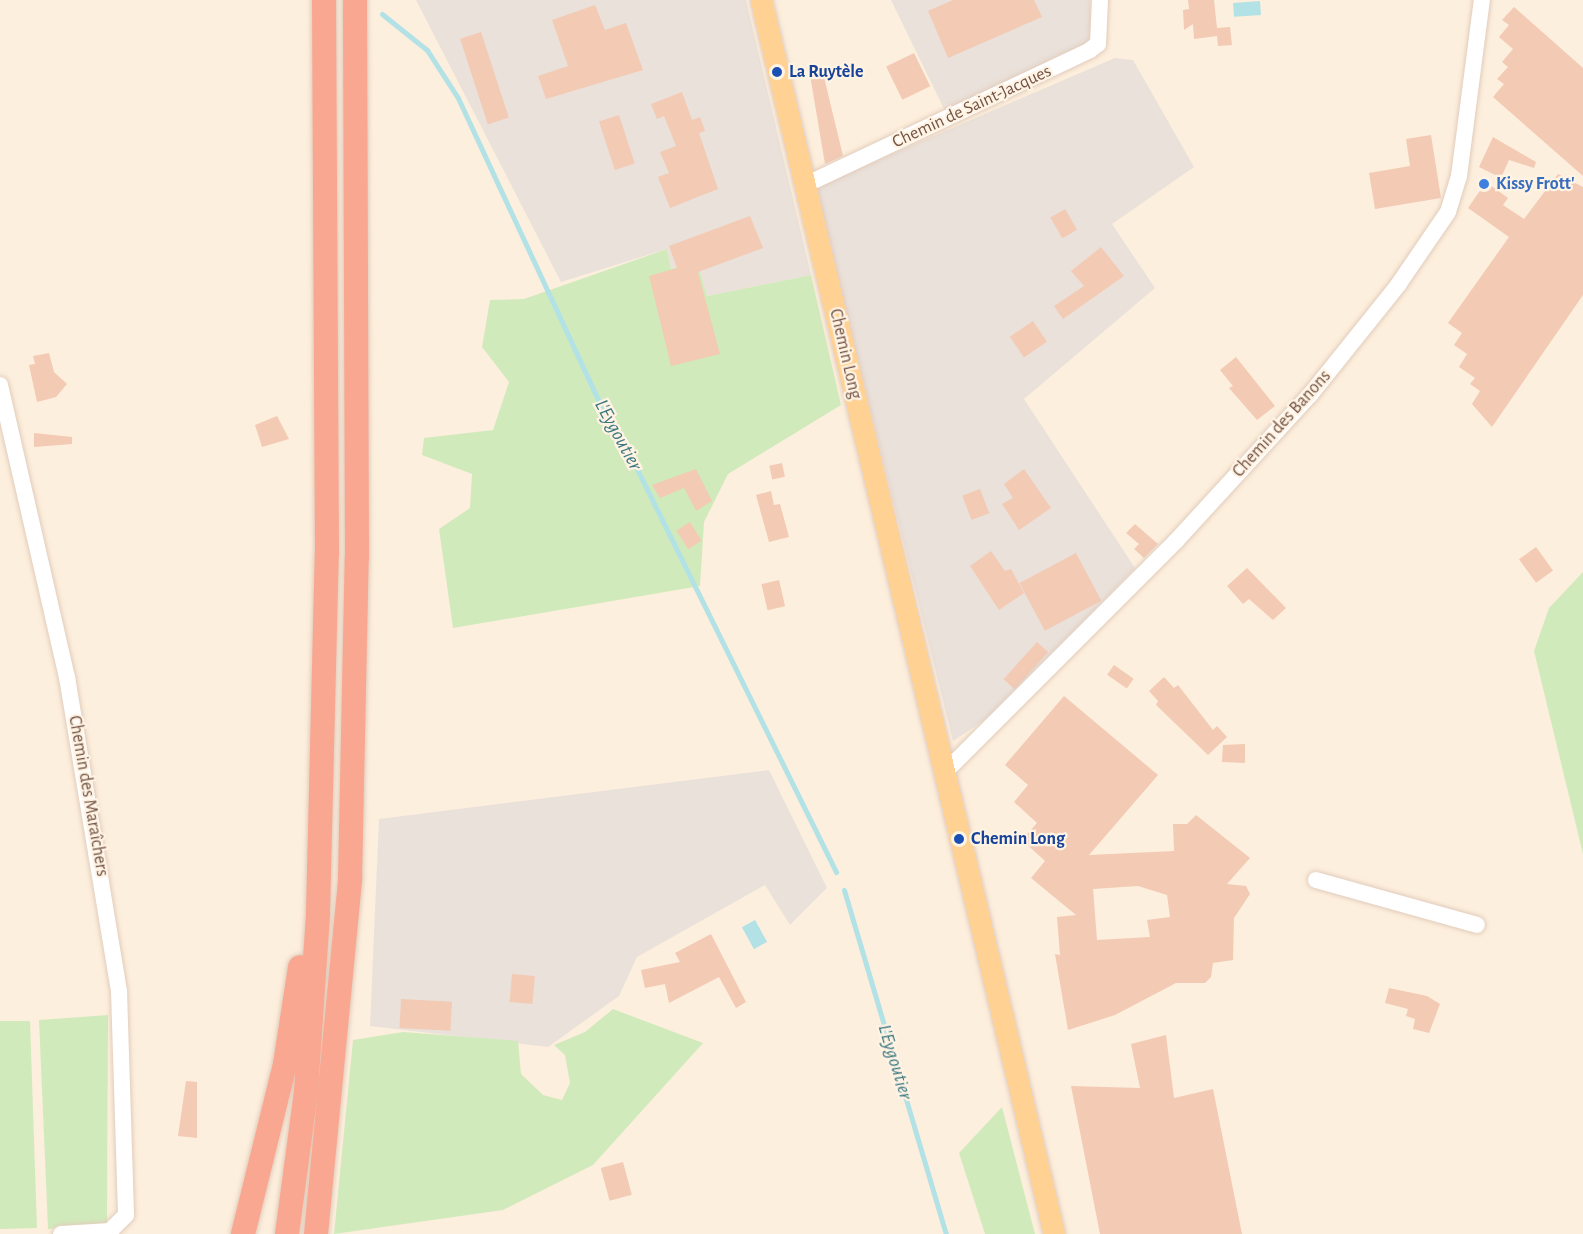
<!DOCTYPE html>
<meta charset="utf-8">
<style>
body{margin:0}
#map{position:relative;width:1583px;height:1234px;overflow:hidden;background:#fdefdd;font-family:"Alegreya Sans",sans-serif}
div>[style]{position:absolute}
.industrial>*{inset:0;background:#eae1da}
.green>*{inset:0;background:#d1eabc}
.water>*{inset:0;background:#b2e1e6;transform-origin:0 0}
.stream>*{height:5px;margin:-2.5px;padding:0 2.5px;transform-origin:2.5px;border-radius:2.5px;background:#b2e1e6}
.building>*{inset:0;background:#f3cab4;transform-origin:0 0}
.roads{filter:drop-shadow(0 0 2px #e2ccbc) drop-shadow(0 0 2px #e2ccbc)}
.minor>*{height:16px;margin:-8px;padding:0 8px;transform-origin:8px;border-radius:8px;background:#fff}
.major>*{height:21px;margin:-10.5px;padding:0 10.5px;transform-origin:10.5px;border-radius:10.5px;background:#ffd192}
.highway>*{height:24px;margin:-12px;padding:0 12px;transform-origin:12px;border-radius:12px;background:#faa791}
.dots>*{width:16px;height:16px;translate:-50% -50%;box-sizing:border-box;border:3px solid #fff3e4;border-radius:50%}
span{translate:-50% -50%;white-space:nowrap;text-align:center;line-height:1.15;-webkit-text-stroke:4.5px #fff3e4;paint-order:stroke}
.transit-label{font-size:18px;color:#164399;font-weight:700}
.left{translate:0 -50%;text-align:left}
.street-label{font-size:18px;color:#725345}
.shop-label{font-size:18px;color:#366cbe;font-weight:700}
.water-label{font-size:20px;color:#3c7880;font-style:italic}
</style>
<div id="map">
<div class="industrial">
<div style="clip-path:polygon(416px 0,746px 0,811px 275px,707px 296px,697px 261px,671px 269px,667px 249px,561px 282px)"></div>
<div style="clip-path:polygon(891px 0,1090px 0,1091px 41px,946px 113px)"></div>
<div style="clip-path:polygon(1115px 58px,1133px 60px,1194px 167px,1112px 224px,1155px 288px,1024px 399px,1135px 568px,998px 711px,953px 741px,815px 187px)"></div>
<div style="clip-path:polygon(769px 770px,827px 888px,790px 925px,765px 885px,637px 957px,619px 996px,548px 1047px,370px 1026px,379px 819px)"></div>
</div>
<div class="green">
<div style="clip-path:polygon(667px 249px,671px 269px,697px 261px,707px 296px,811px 275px,841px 405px,728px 474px,704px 522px,700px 586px,453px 628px,439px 529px,470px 508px,472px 474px,422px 455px,424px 438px,493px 430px,509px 382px,482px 347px,490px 300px,524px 299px)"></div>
<div style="clip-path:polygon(1583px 572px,1583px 854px,1534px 651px,1549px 608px)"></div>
<div style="clip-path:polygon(613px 1009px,703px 1043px,593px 1165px,503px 1210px,334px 1234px,353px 1040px,403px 1032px,518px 1041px,521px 1074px,543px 1095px,562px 1100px,570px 1083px,565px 1055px,554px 1045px,585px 1032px)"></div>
<div style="clip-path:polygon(108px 1015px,107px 1224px,48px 1229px,39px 1020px)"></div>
<div style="clip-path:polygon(0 1021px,30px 1021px,37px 1228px,0 1229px)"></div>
<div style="clip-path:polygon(1002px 1107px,1035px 1234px,985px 1234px,959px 1153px)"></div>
</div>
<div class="water">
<div style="left:1260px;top:1px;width:14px;height:27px;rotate:86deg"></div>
<div style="left:755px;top:920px;width:25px;height:15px;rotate:61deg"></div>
</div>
<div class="stream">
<div style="left:382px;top:14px;width:58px;rotate:38.7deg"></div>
<div style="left:427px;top:50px;width:57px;rotate:57.1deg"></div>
<div style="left:458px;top:98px;width:340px;rotate:65.1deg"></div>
<div style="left:601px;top:406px;width:59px;rotate:59.5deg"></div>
<div style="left:631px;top:457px;width:463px;rotate:63.7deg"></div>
<div style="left:844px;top:890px;width:359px;rotate:73.5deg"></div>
</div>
<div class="building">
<div style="clip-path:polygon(953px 0,1034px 0,1042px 17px,948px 58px,928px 11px)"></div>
<div style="clip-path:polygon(1188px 0,1214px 0,1217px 28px,1230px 27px,1232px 45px,1218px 46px,1217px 36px,1194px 39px,1193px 24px,1184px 30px,1183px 10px,1189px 9px)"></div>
<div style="clip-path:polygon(595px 5px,605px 30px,626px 23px,643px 70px,546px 99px,538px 76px,568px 66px,552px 20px)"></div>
<div style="clip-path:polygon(1514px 7px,1583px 68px,1583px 176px,1493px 97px,1504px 84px,1497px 79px,1508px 67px,1502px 62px,1513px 49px,1499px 37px,1509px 25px,1502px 20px)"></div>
<div style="left:481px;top:32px;width:90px;height:22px;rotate:72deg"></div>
<div style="left:914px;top:53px;width:37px;height:31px;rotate:64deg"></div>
<div style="clip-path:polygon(823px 73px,843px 156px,825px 164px,810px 75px)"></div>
<div style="clip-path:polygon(682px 92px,692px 120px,700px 117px,705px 131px,699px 133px,718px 189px,670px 208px,658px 177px,669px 173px,660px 152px,676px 146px,664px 116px,657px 119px,651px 104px)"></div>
<div style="left:619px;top:115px;width:51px;height:21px;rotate:72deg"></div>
<div style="clip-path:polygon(1431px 135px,1441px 198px,1375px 209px,1369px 173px,1410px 166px,1406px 139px)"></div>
<div style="clip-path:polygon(1493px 137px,1536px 162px,1534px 168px,1509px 160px,1501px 178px,1479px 167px)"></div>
<div style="clip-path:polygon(1558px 174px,1583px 187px,1583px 295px,1492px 427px,1472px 404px,1480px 391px,1470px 384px,1475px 378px,1459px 367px,1467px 354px,1454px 345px,1462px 333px,1448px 323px,1509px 237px,1468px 208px,1486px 182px,1508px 198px,1503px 205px,1524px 219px)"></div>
<div style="left:1065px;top:209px;width:24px;height:17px;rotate:60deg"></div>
<div style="clip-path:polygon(750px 216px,763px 248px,698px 272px,720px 354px,671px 366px,649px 276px,677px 268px,669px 246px)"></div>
<div style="clip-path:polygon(1101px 247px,1124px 276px,1063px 319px,1054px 306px,1084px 286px,1071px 271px)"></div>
<div style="left:1033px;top:321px;width:25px;height:28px;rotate:56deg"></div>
<div style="clip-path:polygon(49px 353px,54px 372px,67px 384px,56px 397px,37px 402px,29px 365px,35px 364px,33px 356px)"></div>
<div style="clip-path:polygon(1236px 357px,1275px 406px,1257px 420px,1229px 388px,1233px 386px,1220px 370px)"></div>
<div style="clip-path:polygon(277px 416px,289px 439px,262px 447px,255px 425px)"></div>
<div style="clip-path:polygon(34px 433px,72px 437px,72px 444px,34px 447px)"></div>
<div style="left:782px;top:463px;width:14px;height:13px;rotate:78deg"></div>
<div style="clip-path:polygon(696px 469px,712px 501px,696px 511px,684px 488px,660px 498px,652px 485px)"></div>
<div style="clip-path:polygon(1024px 469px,1051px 508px,1019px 530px,1002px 504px,1013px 498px,1004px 484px)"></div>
<div style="left:980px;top:489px;width:26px;height:19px;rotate:69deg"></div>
<div style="clip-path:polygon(771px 491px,774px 505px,780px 504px,789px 537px,769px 542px,756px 495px)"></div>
<div style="left:690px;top:522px;width:22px;height:16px;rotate:58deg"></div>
<div style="clip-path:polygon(1135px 524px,1158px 544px,1144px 558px,1134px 549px,1139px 544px,1126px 533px)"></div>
<div style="left:1536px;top:547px;width:29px;height:21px;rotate:54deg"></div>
<div style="clip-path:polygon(991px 551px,1005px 571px,1011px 569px,1024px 593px,999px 610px,970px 566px)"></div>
<div style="left:1076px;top:553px;width:54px;height:64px;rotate:62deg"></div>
<div style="clip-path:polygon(1247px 568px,1286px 608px,1273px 620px,1249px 599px,1243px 604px,1227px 586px)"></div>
<div style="left:779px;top:580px;width:27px;height:18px;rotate:77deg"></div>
<div style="left:1037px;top:642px;width:15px;height:50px;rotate:42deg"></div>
<div style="left:1114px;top:665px;width:24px;height:12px;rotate:35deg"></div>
<div style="clip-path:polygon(1164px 677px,1174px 688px,1178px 685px,1213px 730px,1217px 726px,1227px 737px,1208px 755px,1156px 705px,1158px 701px,1149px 691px)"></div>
<div style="clip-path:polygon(evenodd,1064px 696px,1158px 775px,1089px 855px,1174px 851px,1173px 824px,1187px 824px,1196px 815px,1250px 858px,1227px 884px,1246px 886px,1250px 894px,1234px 918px,1233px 960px,1213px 963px,1211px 977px,1205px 983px,1176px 983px,1115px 1015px,1068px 1030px,1055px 954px,1060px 955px,1057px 917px,1076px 915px,1031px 878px,1045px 861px,1022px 840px,1037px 823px,1014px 802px,1028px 785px,1005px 765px,1064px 696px,1138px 886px,1167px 895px,1170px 917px,1147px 920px,1150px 937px,1097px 940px,1093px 889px,1138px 886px)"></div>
<div style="clip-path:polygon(1245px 744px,1245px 763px,1222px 762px,1223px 745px)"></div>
<div style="clip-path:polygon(711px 934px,746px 1002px,736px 1008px,719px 977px,669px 1003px,665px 984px,645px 988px,641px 970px,680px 962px,675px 953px)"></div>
<div style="left:512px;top:974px;width:23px;height:28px;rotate:5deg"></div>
<div style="clip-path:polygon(1389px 988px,1427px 996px,1440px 1004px,1429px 1033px,1413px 1029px,1415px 1019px,1406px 1016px,1408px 1009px,1385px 1003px)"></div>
<div style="left:401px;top:999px;width:51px;height:29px;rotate:3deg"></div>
<div style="clip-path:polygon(1166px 1035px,1174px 1098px,1213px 1089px,1242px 1234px,1100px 1234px,1071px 1086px,1140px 1088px,1131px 1044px)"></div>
<div style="clip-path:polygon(186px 1081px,197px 1082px,197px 1138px,178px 1136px)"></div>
<div style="left:623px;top:1162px;width:34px;height:23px;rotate:75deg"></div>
</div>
<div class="roads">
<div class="minor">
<div style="left:805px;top:185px;width:315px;rotate:-25.3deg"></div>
<div style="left:1090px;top:50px;width:10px;rotate:-37deg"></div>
<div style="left:1098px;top:44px;width:44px;rotate:-87.4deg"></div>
<div style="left:0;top:385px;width:300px;rotate:77.1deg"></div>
<div style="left:67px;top:677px;width:318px;rotate:80.6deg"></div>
<div style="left:119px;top:991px;width:224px;rotate:88.2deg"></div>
<div style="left:126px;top:1215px;width:23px;rotate:135deg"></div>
<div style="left:110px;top:1231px;width:49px;rotate:176.5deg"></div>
<div style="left:944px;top:773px;width:328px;rotate:-45deg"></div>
<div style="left:1176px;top:541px;width:198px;rotate:-47.5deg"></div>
<div style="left:1310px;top:395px;width:141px;rotate:-51.3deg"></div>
<div style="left:1398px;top:285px;width:88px;rotate:-55.6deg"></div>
<div style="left:1448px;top:212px;width:38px;rotate:-73deg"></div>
<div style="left:1459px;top:176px;width:177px;rotate:-82.6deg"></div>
<div style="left:1316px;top:880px;width:167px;rotate:15.6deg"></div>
</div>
<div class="major">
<div style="left:761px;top:0;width:1268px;rotate:76.64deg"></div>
</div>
<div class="highway">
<div style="left:243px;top:1234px;width:175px;rotate:-76.1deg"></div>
<div style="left:285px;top:1064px;width:98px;rotate:-81.2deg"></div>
<div style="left:287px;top:1234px;width:144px;rotate:-82.4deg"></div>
<div style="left:306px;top:1091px;width:178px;rotate:-86.1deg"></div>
<div style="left:318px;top:913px;width:359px;rotate:-88.6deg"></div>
<div style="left:327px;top:554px;width:554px;rotate:-90.31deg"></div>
<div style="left:316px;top:1234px;width:357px;rotate:-84.5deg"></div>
<div style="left:350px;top:879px;width:322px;rotate:-88.8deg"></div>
<div style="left:357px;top:557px;width:557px;rotate:-90.21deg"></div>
</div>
</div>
<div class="dots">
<div style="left:777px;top:72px;background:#1a4fb4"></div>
<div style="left:1484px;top:184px;background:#3f7fe0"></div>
<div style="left:959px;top:839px;background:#1a4fb4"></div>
</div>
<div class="transit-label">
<span class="left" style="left:789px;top:72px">La Ruytèle</span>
<span class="left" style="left:971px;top:839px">Chemin Long</span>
</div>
<div class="street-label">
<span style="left:972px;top:107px;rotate:-25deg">Chemin de Saint-Jacques</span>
<span style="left:845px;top:354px;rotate:77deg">Chemin Long</span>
<span style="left:1282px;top:424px;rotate:-48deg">Chemin des Banons</span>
<span style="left:88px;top:796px;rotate:80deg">Chemin des Maraîchers</span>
</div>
<div class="shop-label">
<span class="left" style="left:1496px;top:184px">Kissy Frott'</span>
</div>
<div class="water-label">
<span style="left:618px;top:435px;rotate:61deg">L'Eygoutier</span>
<span style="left:895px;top:1062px;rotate:73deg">L'Eygoutier</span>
</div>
</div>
